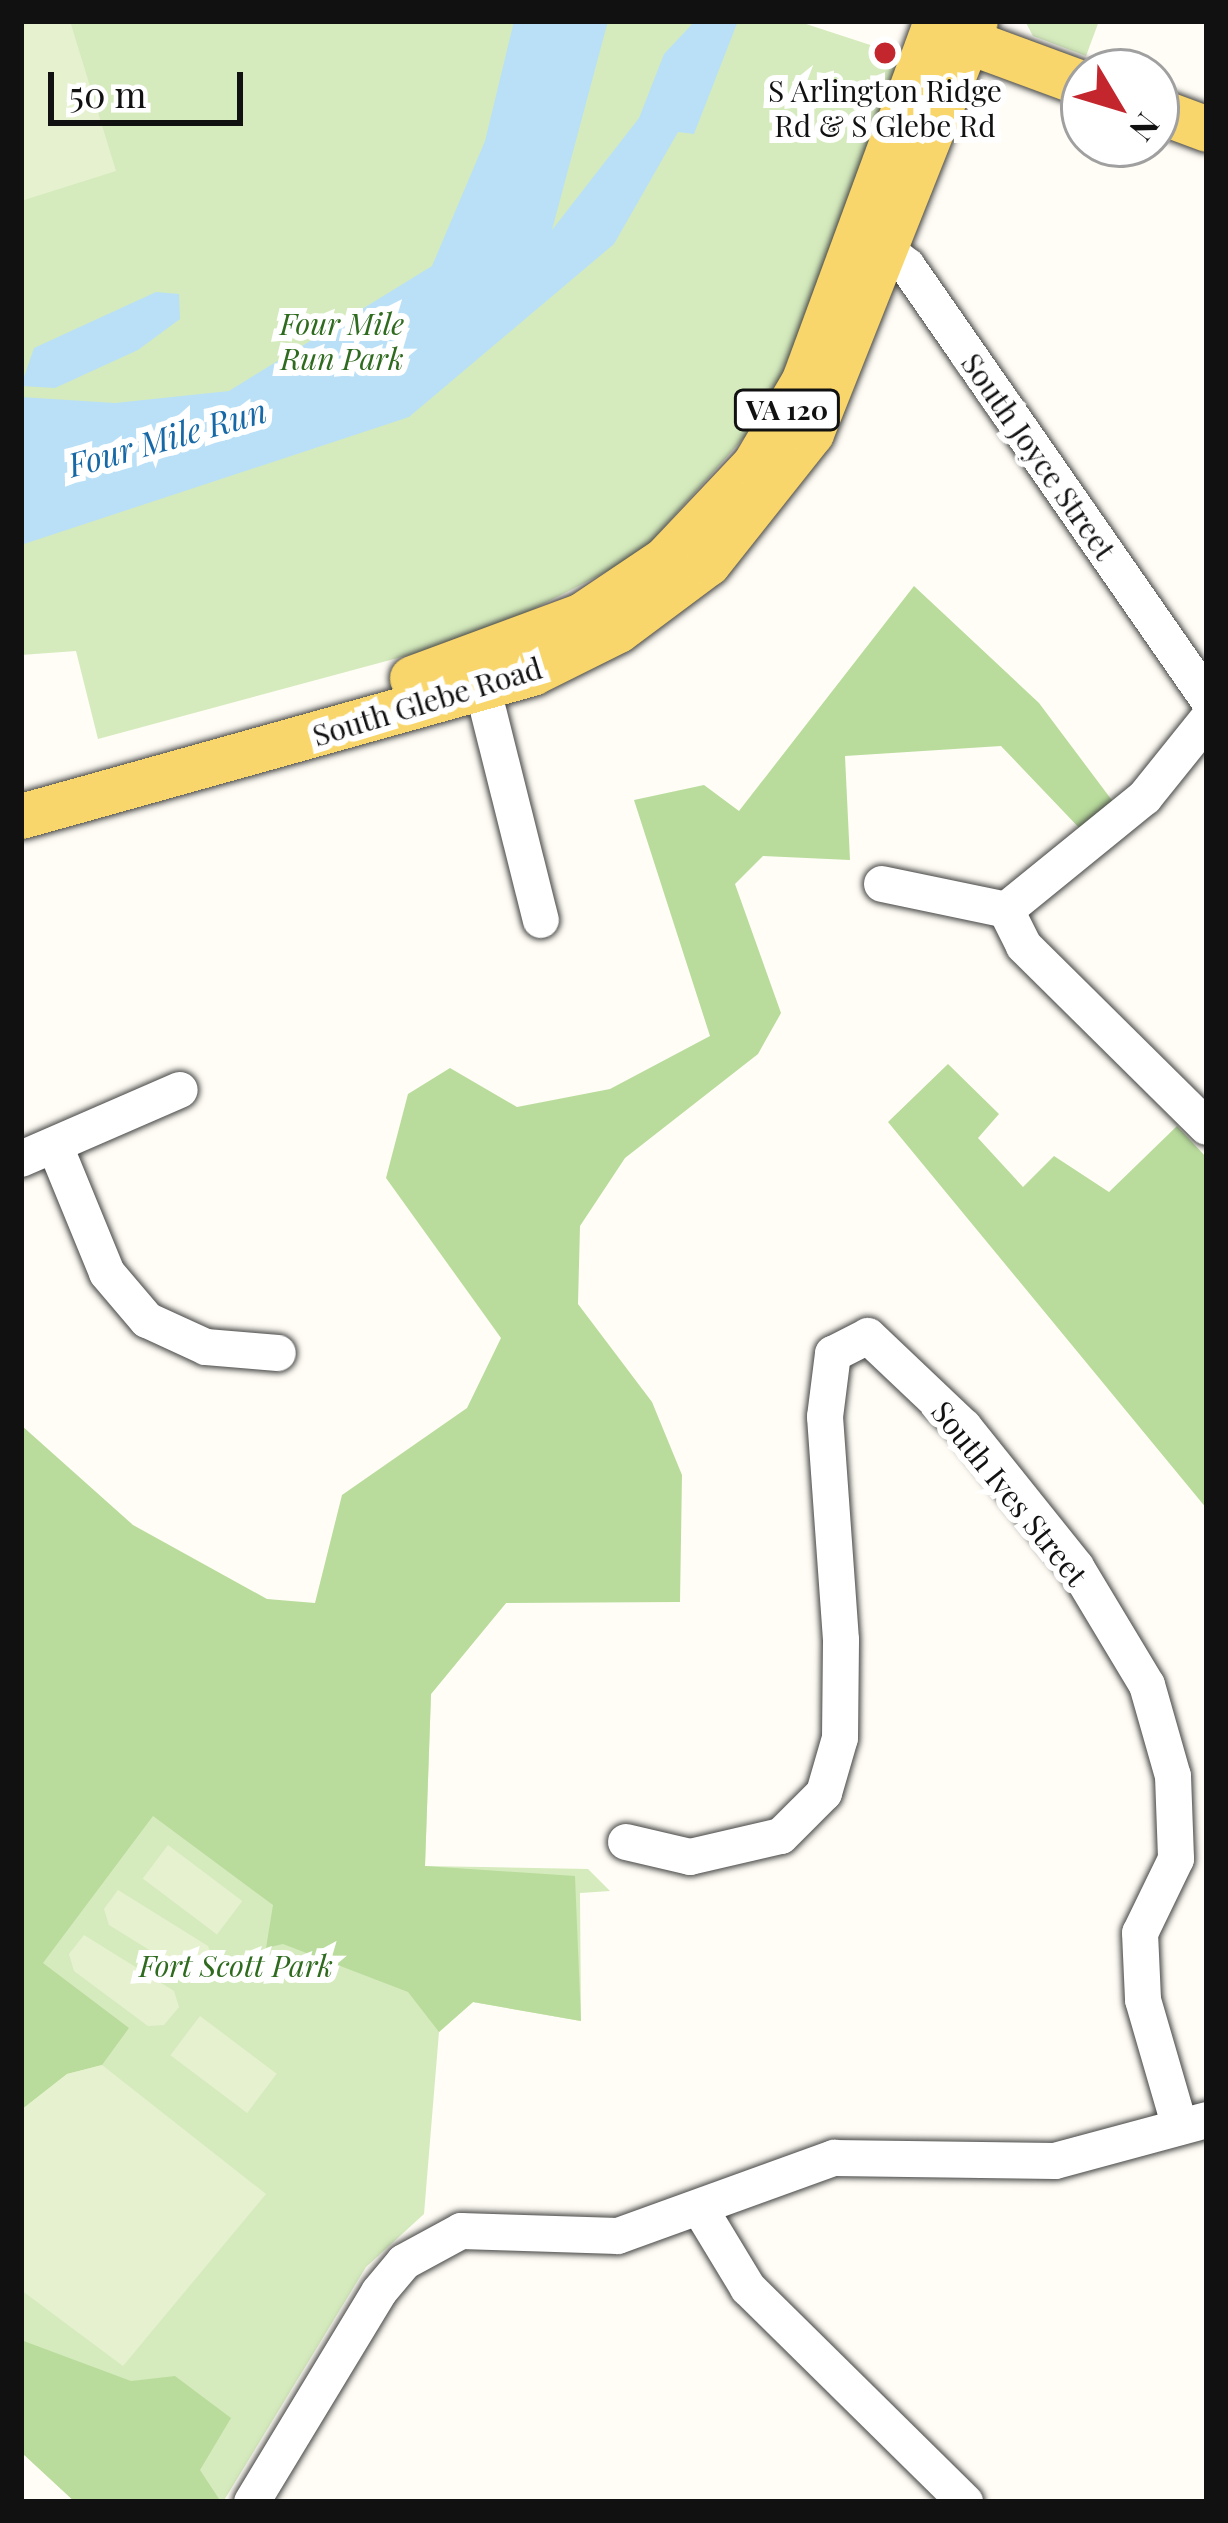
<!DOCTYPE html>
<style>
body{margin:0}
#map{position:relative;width:1228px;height:2523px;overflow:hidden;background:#fffdf5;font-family:"Playfair Display",serif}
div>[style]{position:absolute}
.green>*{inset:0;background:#d5ebbd}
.forest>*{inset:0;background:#b9dc9c}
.pitch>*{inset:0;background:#e6f2cf;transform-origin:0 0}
.water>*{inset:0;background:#b9e0f7}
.roads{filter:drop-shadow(0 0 3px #444) drop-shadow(0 0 3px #444)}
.minor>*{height:36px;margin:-18px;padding:0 18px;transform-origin:18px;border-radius:18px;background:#fff}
.major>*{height:45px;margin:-22.5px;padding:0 22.5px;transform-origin:22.5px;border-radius:22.5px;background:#f9d66b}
.dots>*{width:33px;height:33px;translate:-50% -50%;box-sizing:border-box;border:6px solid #fff;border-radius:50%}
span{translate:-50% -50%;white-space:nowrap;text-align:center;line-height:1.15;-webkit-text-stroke:12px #fff;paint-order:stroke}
.shield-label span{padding:3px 9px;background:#fff;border:3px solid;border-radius:9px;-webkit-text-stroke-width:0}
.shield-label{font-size:27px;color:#111;font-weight:700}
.poi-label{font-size:30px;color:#111}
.park-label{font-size:30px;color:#2f6b1f;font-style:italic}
.street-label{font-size:30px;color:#111}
.water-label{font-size:33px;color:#1768a6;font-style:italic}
.frame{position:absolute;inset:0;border:24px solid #111;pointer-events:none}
.north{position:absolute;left:1060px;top:48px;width:120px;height:120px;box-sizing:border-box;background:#fff;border:3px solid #a0a0a0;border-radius:50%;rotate:128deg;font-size:33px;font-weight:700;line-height:48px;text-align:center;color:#111}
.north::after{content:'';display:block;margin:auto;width:42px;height:54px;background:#c4262e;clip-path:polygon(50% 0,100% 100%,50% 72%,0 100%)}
.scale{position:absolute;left:48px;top:72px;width:195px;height:54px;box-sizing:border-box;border:6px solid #111;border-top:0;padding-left:15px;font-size:36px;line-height:42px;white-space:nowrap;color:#111;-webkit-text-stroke:9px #fff;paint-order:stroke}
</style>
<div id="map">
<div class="green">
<div style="clip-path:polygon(21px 21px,797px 21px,907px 57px,767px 412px,639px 555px,483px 635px,98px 739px,76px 651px,21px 655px)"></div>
<div style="clip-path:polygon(1025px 21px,1099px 21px,1086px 56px,1033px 36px)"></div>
<div style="clip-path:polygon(21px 1523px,100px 1583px,334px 1606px,551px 1599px,506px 1603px,431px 1694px,425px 1866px,588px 1869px,610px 1891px,580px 1893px,581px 2021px,473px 2002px,439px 2032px,424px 2214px,366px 2267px,223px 2502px,75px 2502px,21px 2452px)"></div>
</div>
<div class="forest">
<div style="clip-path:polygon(914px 586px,1039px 703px,1114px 803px,1085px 834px,1001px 746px,845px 756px,850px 860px,763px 856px,735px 884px,781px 1013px,758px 1054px,625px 1158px,580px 1226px,578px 1304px,652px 1402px,682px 1475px,680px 1602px,506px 1603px,431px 1694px,425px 1866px,575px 1876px,581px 2021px,473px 2002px,439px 2032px,408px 1992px,283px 1944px,266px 1948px,273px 1905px,153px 1816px,43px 1963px,129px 2028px,102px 2065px,67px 2074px,21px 2110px,21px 1425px,133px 1525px,267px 1599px,315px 1603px,342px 1495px,467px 1408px,501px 1338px,386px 1178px,408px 1094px,450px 1068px,517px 1107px,610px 1089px,710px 1036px,634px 800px,704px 785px,739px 811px)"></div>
<div style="clip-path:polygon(948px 1064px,999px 1114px,978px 1138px,1023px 1187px,1054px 1156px,1109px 1192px,1177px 1126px,1207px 1158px,1207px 1509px,888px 1122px)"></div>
<div style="clip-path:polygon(21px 2340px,131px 2381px,175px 2376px,231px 2418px,200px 2470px,221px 2502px,75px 2502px,21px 2452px)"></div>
</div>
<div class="pitch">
<div style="clip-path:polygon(21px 21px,70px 21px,116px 171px,21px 201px)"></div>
<div style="left:168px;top:1845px;width:93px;height:42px;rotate:37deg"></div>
<div style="clip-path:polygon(118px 1890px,208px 1946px,213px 1961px,198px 1980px,109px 1925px,104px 1909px)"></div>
<div style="clip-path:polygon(84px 1935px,174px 1991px,179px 2007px,164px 2025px,148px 2026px,74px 1971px,69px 1954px)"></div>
<div style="left:200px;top:2016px;width:96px;height:49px;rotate:37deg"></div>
<div style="clip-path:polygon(102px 2065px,266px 2194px,123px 2366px,21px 2290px,21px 2110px,67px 2074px)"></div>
</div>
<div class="water">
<div style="clip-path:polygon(514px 21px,608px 21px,552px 230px,639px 118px,664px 54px,695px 21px,738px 21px,694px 134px,678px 132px,614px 244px,409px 417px,21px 545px,21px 397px,115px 403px,229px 391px,432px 266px,485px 141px)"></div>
<div style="clip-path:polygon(156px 292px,179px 294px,180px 319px,138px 350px,55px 388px,21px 386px,34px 348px)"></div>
</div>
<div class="roads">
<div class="minor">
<div style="left:866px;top:234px;width:52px;rotate:38deg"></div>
<div style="left:907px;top:266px;width:526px;rotate:55.22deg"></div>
<div style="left:476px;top:662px;width:266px;rotate:75.9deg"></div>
<div style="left:882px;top:884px;width:127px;rotate:11.8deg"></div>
<div style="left:1006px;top:910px;width:179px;rotate:-39.1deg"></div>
<div style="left:1145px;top:797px;width:99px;rotate:-51.2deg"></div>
<div style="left:1006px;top:910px;width:40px;rotate:63.4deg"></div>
<div style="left:1024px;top:946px;width:257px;rotate:44.7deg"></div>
<div style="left:55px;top:1146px;width:137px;rotate:67.7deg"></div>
<div style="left:107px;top:1273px;width:62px;rotate:49.6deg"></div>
<div style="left:147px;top:1320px;width:65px;rotate:24.6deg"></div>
<div style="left:206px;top:1347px;width:72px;rotate:4.8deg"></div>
<div style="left:21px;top:1159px;width:173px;rotate:-23.5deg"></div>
<div style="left:626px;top:1842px;width:66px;rotate:13.2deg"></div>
<div style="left:690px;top:1857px;width:93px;rotate:-13deg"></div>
<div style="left:781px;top:1836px;width:61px;rotate:-45deg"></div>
<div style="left:824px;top:1793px;width:57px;rotate:-73.8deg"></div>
<div style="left:840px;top:1738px;width:98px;rotate:-89.4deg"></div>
<div style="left:841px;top:1640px;width:224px;rotate:-94.1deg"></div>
<div style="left:825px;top:1417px;width:64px;rotate:-82.8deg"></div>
<div style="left:833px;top:1354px;width:39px;rotate:-27deg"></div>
<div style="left:868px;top:1336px;width:132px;rotate:43.5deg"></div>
<div style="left:964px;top:1427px;width:179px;rotate:51.3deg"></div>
<div style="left:1076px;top:1567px;width:138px;rotate:59deg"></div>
<div style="left:1147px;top:1685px;width:95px;rotate:74.1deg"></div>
<div style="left:1173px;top:1776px;width:83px;rotate:87.9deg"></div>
<div style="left:1176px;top:1859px;width:82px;rotate:115.9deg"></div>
<div style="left:1140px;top:1933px;width:67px;rotate:87.4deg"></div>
<div style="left:1143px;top:2000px;width:132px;rotate:73.8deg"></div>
<div style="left:702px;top:2212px;width:89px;rotate:58.8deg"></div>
<div style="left:748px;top:2288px;width:305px;rotate:44.6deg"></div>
<div style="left:252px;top:2502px;width:245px;rotate:-58.8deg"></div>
<div style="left:379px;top:2292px;width:39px;rotate:-50deg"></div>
<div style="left:404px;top:2262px;width:65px;rotate:-28.5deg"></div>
<div style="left:461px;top:2231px;width:157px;rotate:1.8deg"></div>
<div style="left:618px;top:2236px;width:230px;rotate:-19.9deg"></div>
<div style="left:834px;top:2158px;width:221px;rotate:0.8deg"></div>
<div style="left:1055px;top:2161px;width:157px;rotate:-15.1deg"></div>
</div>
<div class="major">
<div style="left:940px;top:31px;width:153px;rotate:20.2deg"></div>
<div style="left:1156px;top:110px;width:54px;rotate:20.4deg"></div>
<div style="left:412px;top:678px;width:181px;rotate:-20.3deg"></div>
<div style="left:582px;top:615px;width:100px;rotate:-34deg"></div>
<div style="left:665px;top:559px;width:129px;rotate:-46.6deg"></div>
<div style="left:754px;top:465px;width:99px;rotate:-59.5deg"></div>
<div style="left:804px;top:380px;width:382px;rotate:-69.8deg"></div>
<div style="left:21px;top:816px;width:531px;rotate:-15.63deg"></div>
<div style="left:532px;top:673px;width:96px;rotate:-26.6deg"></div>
<div style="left:618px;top:630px;width:112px;rotate:-36.7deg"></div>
<div style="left:708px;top:563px;width:166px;rotate:-51.6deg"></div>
<div style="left:811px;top:433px;width:443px;rotate:-68.3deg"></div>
</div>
</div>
<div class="dots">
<div style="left:885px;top:53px;background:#c4262e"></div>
</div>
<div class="shield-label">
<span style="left:787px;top:410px">VA 120</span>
</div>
<div class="poi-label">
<span style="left:885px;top:107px">S Arlington Ridge<br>Rd &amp; S Glebe Rd</span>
</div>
<div class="park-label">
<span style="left:342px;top:340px">Four Mile<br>Run Park</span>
<span style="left:236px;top:1965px">Fort Scott Park</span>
</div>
<div class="street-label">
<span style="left:1039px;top:456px;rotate:55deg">South Joyce Street</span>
<span style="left:427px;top:701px;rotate:-17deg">South Glebe Road</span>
<span style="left:1010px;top:1493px;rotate:51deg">South Ives Street</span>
</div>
<div class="water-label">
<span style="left:167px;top:437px;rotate:-16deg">Four Mile Run</span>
</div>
<div class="frame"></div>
<div class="north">N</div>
<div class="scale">50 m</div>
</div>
